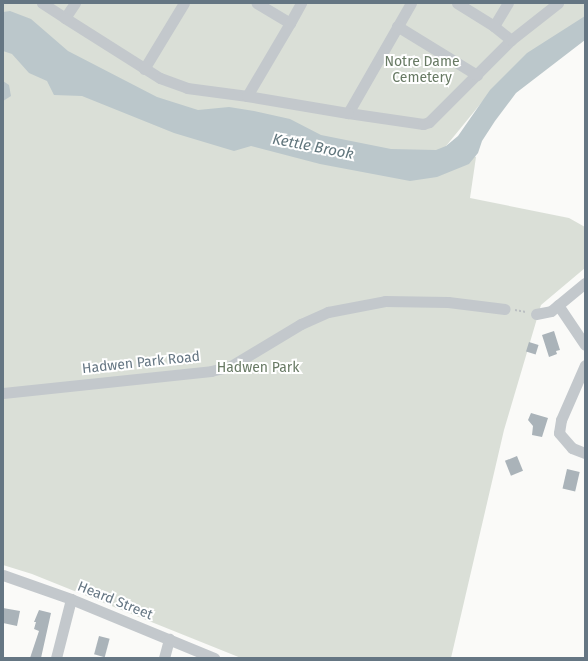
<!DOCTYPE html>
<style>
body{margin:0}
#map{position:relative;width:588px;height:661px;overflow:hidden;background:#fafaf8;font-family:"Fira Sans",sans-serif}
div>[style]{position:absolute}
.green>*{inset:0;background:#dadfd7}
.water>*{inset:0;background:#bbc7cb}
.building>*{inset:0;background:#aab3b9;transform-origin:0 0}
.path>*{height:2px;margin-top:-1px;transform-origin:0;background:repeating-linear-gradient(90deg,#bbbfc2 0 2px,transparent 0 4px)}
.minor>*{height:11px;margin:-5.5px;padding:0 5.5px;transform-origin:5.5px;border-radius:5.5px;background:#c3c8cc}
span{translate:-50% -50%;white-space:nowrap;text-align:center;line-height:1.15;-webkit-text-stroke:4px #fff;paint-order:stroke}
.park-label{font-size:14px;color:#687a64}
.street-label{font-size:14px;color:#657683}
.water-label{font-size:15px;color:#60757c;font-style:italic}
.frame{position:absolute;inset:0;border:4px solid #657683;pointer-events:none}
</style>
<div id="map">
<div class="green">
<div style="clip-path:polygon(3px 3px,585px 3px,585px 18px,482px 102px,446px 146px,476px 157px,470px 198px,569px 218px,585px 227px,585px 268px,541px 305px,504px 430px,451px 658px,241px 658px,32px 574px,3px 565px)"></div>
</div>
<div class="water">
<div style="clip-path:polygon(10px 11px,31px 19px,68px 51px,157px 97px,198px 110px,229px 107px,254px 111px,290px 119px,321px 135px,391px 149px,436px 150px,446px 146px,458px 136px,490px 90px,527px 53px,585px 16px,585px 40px,516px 93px,495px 121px,482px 141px,478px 153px,469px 164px,437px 177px,410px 181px,320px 164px,251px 146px,234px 151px,174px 133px,82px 96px,54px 95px,47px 81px,29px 73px,12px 54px,3px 51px,3px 12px)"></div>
<div style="clip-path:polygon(3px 81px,9px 85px,11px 96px,3px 101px)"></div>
</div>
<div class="building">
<div style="clip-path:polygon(554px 331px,560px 350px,556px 351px,557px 354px,549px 357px,542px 335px)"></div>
<div style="left:529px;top:342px;width:10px;height:10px;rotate:17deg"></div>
<div style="clip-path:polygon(531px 413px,548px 418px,542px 437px,532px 435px,533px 426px,528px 420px)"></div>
<div style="left:517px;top:456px;width:16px;height:13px;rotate:68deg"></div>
<div style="left:567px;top:469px;width:13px;height:20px;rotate:13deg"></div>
<div style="clip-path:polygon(3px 608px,20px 611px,17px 626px,3px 623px)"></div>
<div style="clip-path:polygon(39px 610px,51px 613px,41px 658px,30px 658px,39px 631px,34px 629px,36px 622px,34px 622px)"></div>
<div style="left:99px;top:636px;width:11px;height:19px;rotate:15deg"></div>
</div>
<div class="path">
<div style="left:515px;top:310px;width:11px;rotate:10deg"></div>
</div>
<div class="minor">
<div style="left:42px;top:3px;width:27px;rotate:33deg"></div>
<div style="left:75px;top:3px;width:18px;rotate:124deg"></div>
<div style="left:65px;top:18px;width:112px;rotate:32.3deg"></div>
<div style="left:160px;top:78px;width:29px;rotate:20deg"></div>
<div style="left:187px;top:88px;width:61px;rotate:7.6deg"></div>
<div style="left:247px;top:96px;width:85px;rotate:-59.5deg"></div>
<div style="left:290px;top:23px;width:39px;rotate:-149deg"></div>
<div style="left:411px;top:3px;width:127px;rotate:119.8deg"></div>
<div style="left:348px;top:113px;width:76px;rotate:8.3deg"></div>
<div style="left:423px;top:124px;width:6px;rotate:-18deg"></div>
<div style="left:429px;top:122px;width:116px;rotate:-45deg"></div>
<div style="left:511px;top:40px;width:22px;rotate:-141deg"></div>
<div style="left:494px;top:26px;width:27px;rotate:-59deg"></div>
<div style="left:457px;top:3px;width:44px;rotate:31.9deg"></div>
<div style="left:290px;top:23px;width:23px;rotate:-61deg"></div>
<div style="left:397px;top:26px;width:94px;rotate:31.5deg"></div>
<div style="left:511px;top:40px;width:60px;rotate:-38.2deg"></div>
<div style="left:144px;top:69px;width:77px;rotate:-58.8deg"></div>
<div style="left:247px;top:96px;width:102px;rotate:9.6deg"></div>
<div style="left:558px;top:305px;width:48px;rotate:56deg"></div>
<div style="left:536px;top:314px;width:15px;rotate:-11deg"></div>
<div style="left:551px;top:311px;width:44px;rotate:-39.5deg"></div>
<div style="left:585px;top:365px;width:60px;rotate:113.6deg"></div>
<div style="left:561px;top:420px;width:13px;rotate:99deg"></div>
<div style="left:559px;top:433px;width:20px;rotate:49deg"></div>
<div style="left:572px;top:448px;width:14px;rotate:21deg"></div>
<div style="left:3px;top:393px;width:209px;rotate:-6deg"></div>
<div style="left:211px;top:371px;width:21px;rotate:-14deg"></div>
<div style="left:231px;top:366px;width:82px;rotate:-31deg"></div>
<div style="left:301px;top:324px;width:30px;rotate:-24deg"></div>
<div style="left:328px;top:312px;width:58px;rotate:-10.9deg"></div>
<div style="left:385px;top:301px;width:63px;rotate:0.9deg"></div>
<div style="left:448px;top:302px;width:57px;rotate:7deg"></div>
<div style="left:3px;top:575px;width:72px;rotate:19.4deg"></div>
<div style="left:71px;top:599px;width:155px;rotate:22.4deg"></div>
<div style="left:56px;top:658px;width:61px;rotate:-75.7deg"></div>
<div style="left:164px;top:658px;width:20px;rotate:-75deg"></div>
</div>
<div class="park-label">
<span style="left:422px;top:70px">Notre Dame<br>Cemetery</span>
<span style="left:258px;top:368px">Hadwen Park</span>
</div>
<div class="street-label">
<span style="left:141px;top:363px;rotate:-6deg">Hadwen Park Road</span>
<span style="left:115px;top:601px;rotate:22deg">Heard Street</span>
</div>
<div class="water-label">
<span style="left:313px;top:147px;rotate:11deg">Kettle Brook</span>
</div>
<div class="frame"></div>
</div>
